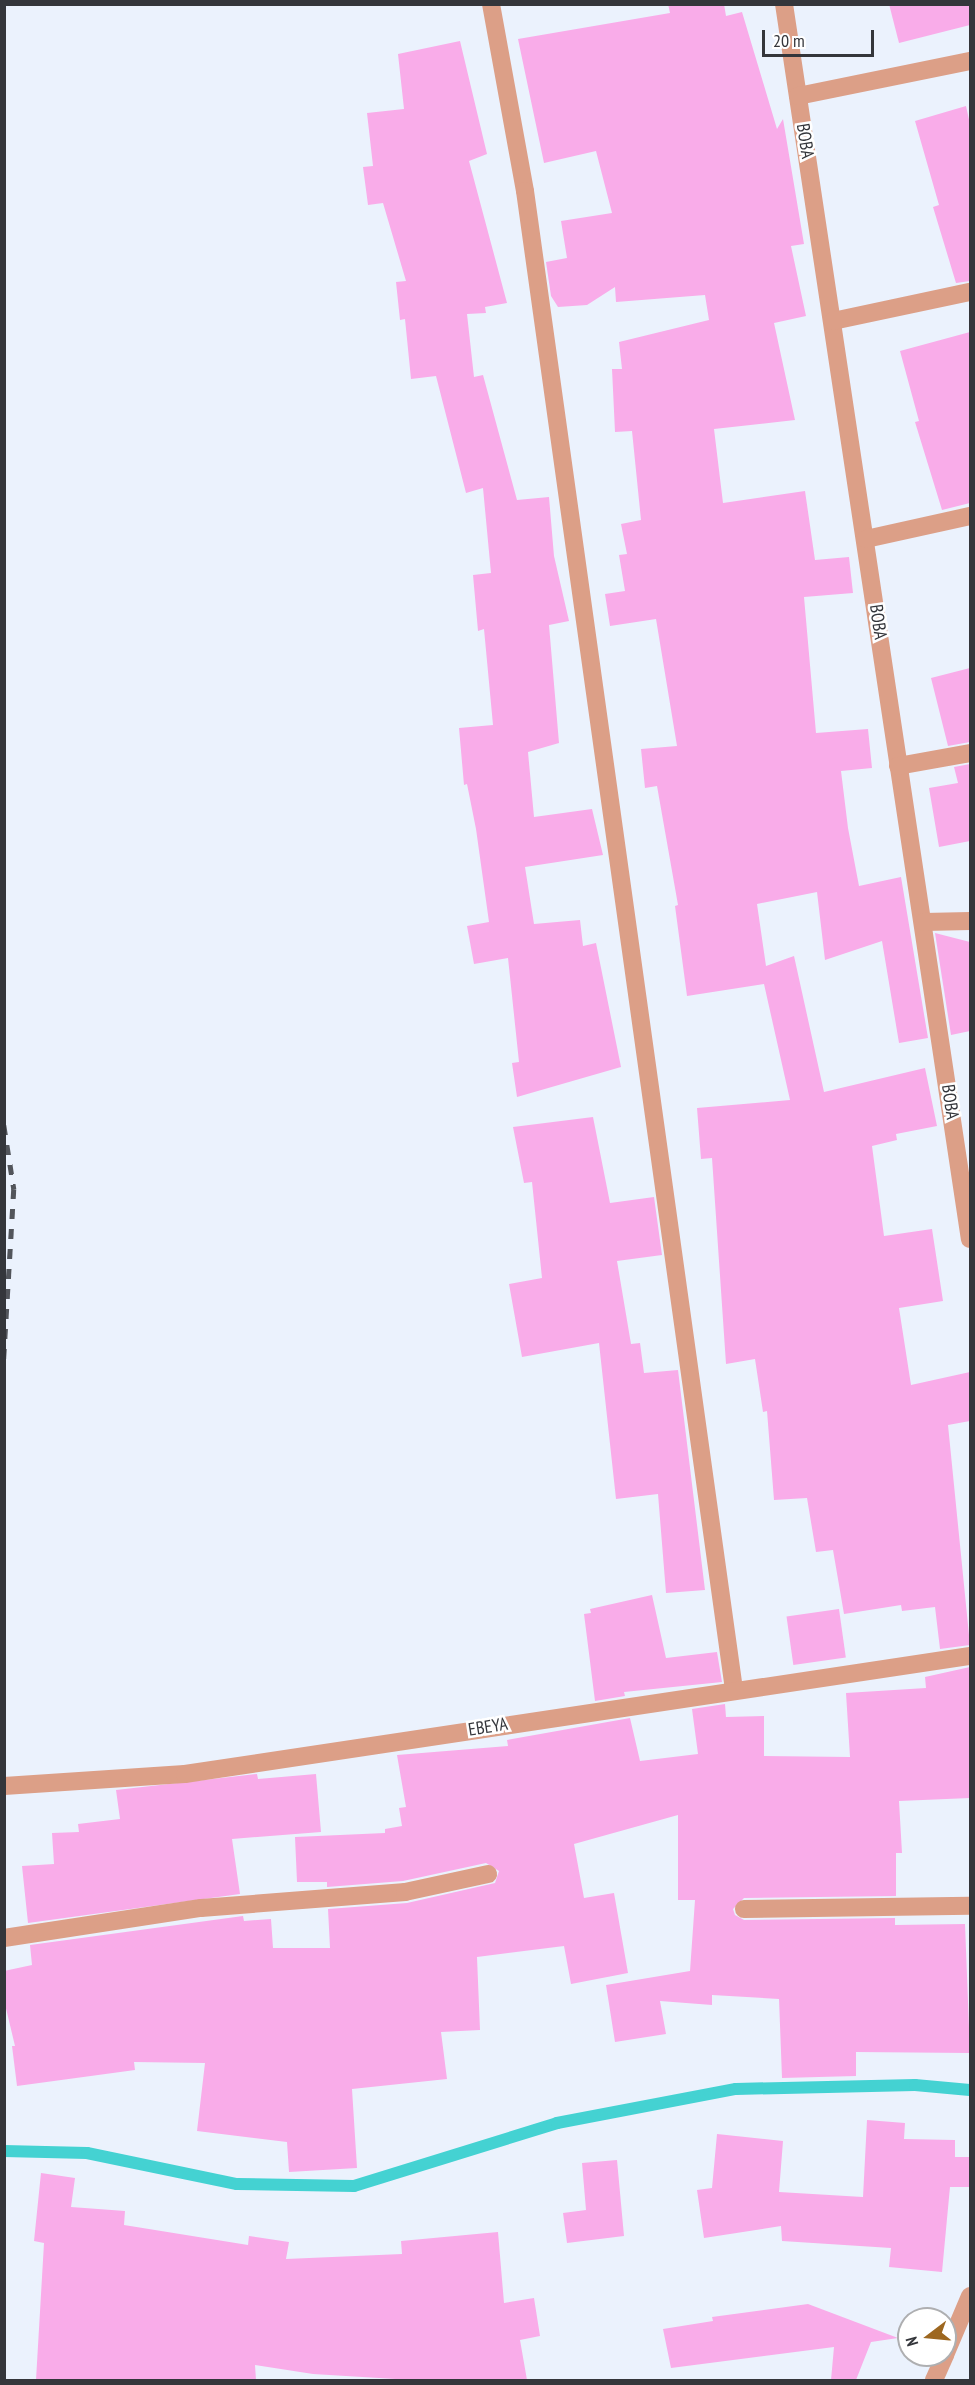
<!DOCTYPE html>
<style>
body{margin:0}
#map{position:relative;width:975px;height:2385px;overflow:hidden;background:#ebf2fd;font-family:"PT Sans Narrow",sans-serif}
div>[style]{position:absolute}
.stream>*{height:12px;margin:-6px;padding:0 6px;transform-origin:6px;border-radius:6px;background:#44d2d2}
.building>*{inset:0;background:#f9ace9;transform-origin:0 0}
.street>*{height:18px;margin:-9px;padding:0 9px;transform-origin:9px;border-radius:9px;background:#dc9f87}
.rail>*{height:4.5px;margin-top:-2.25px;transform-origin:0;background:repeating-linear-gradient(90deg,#52555b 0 10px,transparent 0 20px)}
span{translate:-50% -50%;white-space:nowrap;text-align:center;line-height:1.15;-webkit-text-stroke:5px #fff;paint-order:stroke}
.street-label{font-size:18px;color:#34363b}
.frame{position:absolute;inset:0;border:6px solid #34363b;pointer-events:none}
.north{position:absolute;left:897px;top:2307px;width:60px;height:60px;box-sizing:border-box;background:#fff;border:2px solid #aeafb1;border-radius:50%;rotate:254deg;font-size:16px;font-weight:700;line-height:24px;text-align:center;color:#34363b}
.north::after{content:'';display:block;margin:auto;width:21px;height:27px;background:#9d6720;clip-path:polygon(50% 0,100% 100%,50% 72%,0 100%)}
.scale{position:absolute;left:762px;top:30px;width:112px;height:27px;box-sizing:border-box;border:3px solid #34363b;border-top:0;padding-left:8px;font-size:18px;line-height:21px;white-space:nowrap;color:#34363b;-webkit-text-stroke:4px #fff;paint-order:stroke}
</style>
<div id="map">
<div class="stream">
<div style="left:4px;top:2151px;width:83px;rotate:1.4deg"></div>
<div style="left:87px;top:2153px;width:153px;rotate:11.7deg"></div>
<div style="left:237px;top:2184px;width:117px;rotate:1deg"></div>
<div style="left:354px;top:2186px;width:213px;rotate:-17.2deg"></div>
<div style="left:557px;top:2123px;width:182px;rotate:-10.8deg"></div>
<div style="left:736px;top:2089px;width:179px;rotate:-1.3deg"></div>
<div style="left:915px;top:2085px;width:55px;rotate:5.2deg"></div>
</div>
<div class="building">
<div style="clip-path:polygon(668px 4px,724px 4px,726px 16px,742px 12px,777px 129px,783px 119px,804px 244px,791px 246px,806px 316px,774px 323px,795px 420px,714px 429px,723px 503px,805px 491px,815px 560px,849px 557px,853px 593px,804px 597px,816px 733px,868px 729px,872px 768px,841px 771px,848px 828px,859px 886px,901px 877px,928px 1038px,899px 1043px,882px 941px,825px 960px,817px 892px,757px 904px,766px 966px,794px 956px,824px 1092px,925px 1068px,937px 1126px,896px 1134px,897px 1140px,872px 1146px,884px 1236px,932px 1229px,943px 1301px,899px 1308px,911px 1385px,970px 1372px,970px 1421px,948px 1425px,970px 1645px,940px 1649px,935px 1607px,902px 1611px,901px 1605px,844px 1614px,833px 1550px,816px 1552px,807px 1498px,774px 1500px,767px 1411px,763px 1412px,755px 1359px,726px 1364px,712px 1158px,701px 1159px,697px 1108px,790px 1100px,764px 984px,687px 996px,675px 906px,678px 905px,657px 786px,645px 788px,641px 749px,677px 746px,656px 619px,610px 626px,605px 594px,625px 591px,619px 555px,627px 554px,621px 524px,641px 520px,632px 431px,615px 432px,612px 369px,622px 369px,619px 342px,709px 320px,705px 295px,616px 302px,615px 287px,587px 305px,558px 307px,551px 296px,546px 262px,567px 258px,561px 221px,612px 213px,596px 151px,544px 163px,518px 39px,670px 13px)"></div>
<div style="clip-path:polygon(889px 4px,970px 4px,970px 25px,899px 43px)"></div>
<div style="clip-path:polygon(460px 41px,487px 154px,469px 161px,507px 303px,485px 307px,486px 313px,467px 314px,474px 377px,483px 375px,517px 500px,549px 497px,554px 556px,569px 621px,549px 625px,559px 743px,528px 752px,534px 817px,592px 809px,603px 855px,525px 867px,534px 924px,580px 920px,583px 946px,596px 943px,621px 1067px,517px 1097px,512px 1063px,519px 1062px,508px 958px,474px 964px,467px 926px,489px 922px,476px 829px,467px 784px,464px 785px,459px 728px,493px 725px,484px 629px,478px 631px,473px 575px,491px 573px,483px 488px,466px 493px,436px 376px,411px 379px,405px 319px,400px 320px,396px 282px,406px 281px,383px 203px,368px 205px,363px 167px,373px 166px,367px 113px,404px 109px,398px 54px)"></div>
<div style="clip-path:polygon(966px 106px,970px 124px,970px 281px,956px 283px,933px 207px,939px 205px,915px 121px)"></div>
<div style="clip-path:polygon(970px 332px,970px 503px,942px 510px,915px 422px,919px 421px,900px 351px)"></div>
<div style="clip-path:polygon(970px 668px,970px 742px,948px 746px,931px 678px)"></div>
<div style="clip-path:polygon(970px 764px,970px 841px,939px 847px,929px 788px,958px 783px,954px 767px)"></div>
<div style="clip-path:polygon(935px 933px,970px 942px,970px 1031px,951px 1035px)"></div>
<div style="clip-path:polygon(593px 1117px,610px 1203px,654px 1197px,662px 1255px,617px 1261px,631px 1344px,640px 1343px,644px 1373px,678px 1370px,705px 1590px,666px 1593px,658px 1494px,616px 1499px,599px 1343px,522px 1357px,509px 1284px,542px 1278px,532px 1182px,524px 1183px,513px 1127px)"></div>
<div style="clip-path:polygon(652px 1595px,666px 1658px,717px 1652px,722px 1682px,624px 1692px,625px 1696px,595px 1701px,584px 1614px,591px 1613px,590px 1609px)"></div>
<div style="left:839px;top:1609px;width:49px;height:53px;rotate:82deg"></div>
<div style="clip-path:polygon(970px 1667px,970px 1798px,899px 1801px,902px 1853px,896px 1853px,896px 1896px,744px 1898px,733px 1909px,735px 1915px,744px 1920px,895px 1918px,895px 1925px,965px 1924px,970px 2053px,856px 2052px,856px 2076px,782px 2078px,779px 1999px,712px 1995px,712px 2005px,660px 2001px,666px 2034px,615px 2042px,606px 1985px,690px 1971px,695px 1900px,678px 1900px,678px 1815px,574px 1844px,584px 1898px,614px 1893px,628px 1973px,571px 1984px,564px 1946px,477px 1957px,480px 2030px,441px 2032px,447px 2079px,352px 2089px,357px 2168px,289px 2172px,287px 2142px,197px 2131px,205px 2063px,134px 2062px,135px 2070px,17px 2086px,12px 2046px,15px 2046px,4px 2000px,4px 1971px,32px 1965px,30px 1945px,243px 1916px,244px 1921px,271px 1919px,273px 1948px,330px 1948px,328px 1909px,407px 1903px,495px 1883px,499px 1871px,486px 1863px,403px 1881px,327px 1887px,327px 1882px,297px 1882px,295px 1837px,385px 1833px,385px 1829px,402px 1826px,399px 1808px,406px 1807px,397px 1755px,508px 1746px,507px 1740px,630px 1718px,640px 1761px,698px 1754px,692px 1709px,725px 1704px,726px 1717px,764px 1716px,764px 1756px,850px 1757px,846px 1693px,926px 1688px,925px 1677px)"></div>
<div style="clip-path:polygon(257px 1774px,258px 1779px,316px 1774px,321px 1832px,232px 1839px,240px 1894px,28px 1923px,22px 1866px,54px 1864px,52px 1833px,79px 1832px,78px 1824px,120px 1819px,116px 1790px)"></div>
<div style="clip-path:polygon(867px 2120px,905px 2123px,904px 2139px,955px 2140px,955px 2157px,970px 2157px,970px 2187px,950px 2187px,942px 2272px,889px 2267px,891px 2248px,782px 2241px,781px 2226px,704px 2238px,697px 2190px,712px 2188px,717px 2134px,783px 2141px,779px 2192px,863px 2197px)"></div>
<div style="clip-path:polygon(617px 2160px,624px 2236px,567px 2243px,563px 2213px,586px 2210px,582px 2163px)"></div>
<div style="clip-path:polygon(41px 2173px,75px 2178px,71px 2207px,125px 2211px,124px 2225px,248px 2245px,249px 2236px,289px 2242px,286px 2259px,402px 2254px,401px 2241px,498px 2232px,504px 2303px,534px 2298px,540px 2336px,520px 2340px,527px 2380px,412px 2380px,313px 2374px,255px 2365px,256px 2380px,36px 2380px,44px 2243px,34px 2241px)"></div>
<div style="clip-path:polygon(808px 2304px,898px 2338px,871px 2342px,856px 2380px,831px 2380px,834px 2347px,671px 2368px,663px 2329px,713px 2321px,712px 2317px)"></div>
</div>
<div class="street">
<div style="left:491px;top:4px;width:190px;rotate:79.7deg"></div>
<div style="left:525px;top:191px;width:1513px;rotate:82.06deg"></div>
<div style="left:784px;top:4px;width:1249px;rotate:81.44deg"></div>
<div style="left:798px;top:96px;width:176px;rotate:-11.5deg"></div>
<div style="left:833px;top:321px;width:140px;rotate:-12deg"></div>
<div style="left:866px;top:539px;width:107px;rotate:-12.5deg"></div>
<div style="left:898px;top:766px;width:73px;rotate:-10.2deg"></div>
<div style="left:924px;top:922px;width:46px;rotate:-1.2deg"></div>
<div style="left:4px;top:1786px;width:181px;rotate:-3.8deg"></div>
<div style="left:185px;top:1774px;width:794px;rotate:-8.55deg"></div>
<div style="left:744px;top:1909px;width:226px;rotate:-0.8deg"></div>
<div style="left:4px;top:1938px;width:199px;rotate:-8.7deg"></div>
<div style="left:201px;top:1908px;width:205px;rotate:-4.5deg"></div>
<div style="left:405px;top:1892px;width:85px;rotate:-12.2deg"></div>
<div style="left:945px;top:2355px;width:64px;rotate:-67deg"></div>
<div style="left:934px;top:2380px;width:27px;rotate:-66deg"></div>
</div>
<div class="rail">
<div style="left:4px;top:1125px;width:65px;rotate:81.1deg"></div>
<div style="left:14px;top:1189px;width:170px;rotate:93.4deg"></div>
</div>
<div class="street-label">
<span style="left:805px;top:141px;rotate:81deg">BOBA</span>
<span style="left:878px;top:622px;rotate:82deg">BOBA</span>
<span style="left:950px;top:1102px;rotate:82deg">BOBA</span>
<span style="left:488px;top:1727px;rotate:-9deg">EBEYA</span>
</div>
<div class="frame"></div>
<div class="north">N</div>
<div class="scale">20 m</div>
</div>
